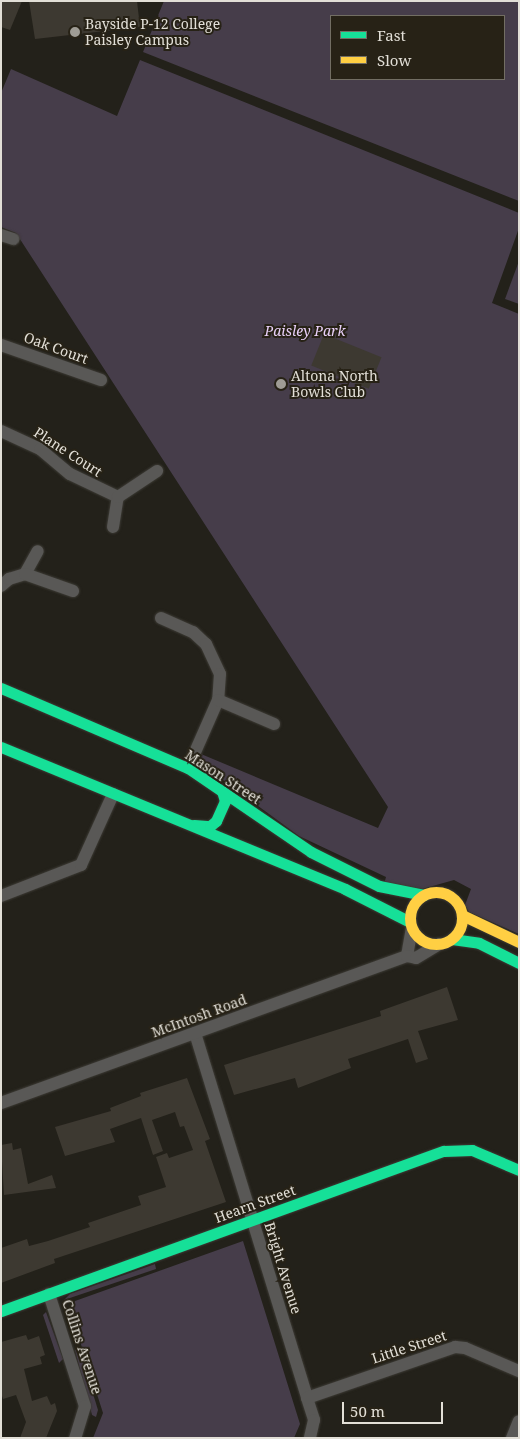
<!DOCTYPE html>
<style>
body{margin:0}
#map{position:relative;width:520px;height:1439px;overflow:hidden;background:#23211a;font-family:"Noto Serif",serif}
div>[style]{position:absolute}
.green>*{inset:0;background:#463d4a}
.building>*{inset:0;background:#3d3931;transform-origin:0 0}
.roads{filter:drop-shadow(0 0 1px #3d3b35) drop-shadow(0 0 1px #3d3b35)}
.street>*{height:12px;margin:-6px;padding:0 6px;transform-origin:6px;border-radius:6px;background:#595856}
.fast>*{height:11px;margin:-5.5px;padding:0 5.5px;transform-origin:5.5px;border-radius:5.5px;background:#16e098}
.slow>*{height:11px;margin:-5.5px;padding:0 5.5px;transform-origin:5.5px;border-radius:5.5px;background:#ffcf43}
.slow>.ring{margin:-5.5px;padding:0;box-sizing:content-box;background:none;border:11px solid #ffcf43;border-radius:50%}
.dots>*{width:14px;height:14px;translate:-50% -50%;box-sizing:border-box;border:2px solid #272216;border-radius:50%}
span{translate:-50% -50%;white-space:nowrap;text-align:center;line-height:1.15;-webkit-text-stroke:4px #272216;paint-order:stroke}
.poi-label{font-size:14px;color:#e2dfd7}
.left{translate:0 -50%;text-align:left}
.park-label{font-size:14px;color:#e9d0f9;font-style:italic}
.street-label{font-size:14px;color:#e2dfd7}
.frame{position:absolute;inset:0;border:2px solid #e2dfd7;pointer-events:none}
.legend{position:absolute;left:330px;top:15px;width:175px;height:65px;box-sizing:border-box;background:#272216;border:1px solid #726e63;margin:0;padding:6px 9px;list-style:none;font-size:15px;color:#e2dfd7}
.legend li{display:flex;align-items:center;gap:10px;height:25px}
.legend b{width:25px;border:1px solid #726e63}
.scale{position:absolute;left:342px;top:1402px;width:101px;height:22px;box-sizing:border-box;border:2px solid #e2dfd7;border-top:0;padding-left:6px;font-size:15px;line-height:18px;white-space:nowrap;color:#e2dfd7;-webkit-text-stroke:4px #272216;paint-order:stroke}
</style>
<div id="map">
<div class="green">
<div style="clip-path:polygon(evenodd,164px 1px,519px 1px,519px 201px,143px 52px,164px 1px,504px 16px,504px 79px,331px 79px,331px 16px,504px 16px)"></div>
<div style="clip-path:polygon(140px 60px,519px 213px,519px 228px,492px 303px,519px 314px,519px 934px,469px 912px,465px 905px,471px 889px,454px 880px,422px 889px,384px 884px,386px 877px,299px 836px,201px 764px,201px 754px,378px 828px,388px 807px,16px 233px,1px 227px,1px 93px,11px 69px,117px 116px)"></div>
<div style="clip-path:polygon(519px 261px,519px 304px,505px 299px)"></div>
<div style="clip-path:polygon(243px 1241px,300px 1424px,294px 1438px,93px 1438px,103px 1413px,70px 1310px,75px 1301px)"></div>
<div style="clip-path:polygon(155px 1264px,156px 1269px,64px 1300px,70px 1294px)"></div>
<div style="clip-path:polygon(46px 1312px,63px 1359px,59px 1363px,43px 1315px)"></div>
<div style="clip-path:polygon(79px 1348px,98px 1410px,96px 1417px,92px 1415px,75px 1350px)"></div>
</div>
<div class="building">
<div style="clip-path:polygon(1px 1px,22px 1px,10px 30px,1px 27px)"></div>
<div style="clip-path:polygon(29px 1px,137px 1px,140px 27px,35px 39px)"></div>
<div style="left:324px;top:334px;width:62px;height:34px;rotate:22deg"></div>
<div style="clip-path:polygon(447px 987px,458px 1020px,418px 1031px,428px 1059px,416px 1063px,408px 1039px,348px 1059px,351px 1068px,298px 1088px,295px 1078px,234px 1095px,224px 1065px,381px 1016px,380px 1011px)"></div>
<div style="clip-path:polygon(187px 1078px,210px 1139px,205px 1141px,226px 1202px,54px 1259px,55px 1263px,1px 1283px,1px 1248px,27px 1239px,29px 1246px,48px 1241px,90px 1227px,88px 1223px,141px 1205px,138px 1196px,166px 1187px,156px 1157px,167px 1153px,169px 1158px,193px 1150px,184px 1126px,180px 1127px,175px 1112px,152px 1120px,163px 1151px,153px 1155px,141px 1118px,110px 1129px,115px 1142px,65px 1156px,55px 1127px,111px 1111px,110px 1108px,141px 1096px,140px 1093px)"></div>
<div style="clip-path:polygon(12px 1143px,13px 1150px,21px 1148px,28px 1184px,52px 1175px,56px 1188px,4px 1195px,1px 1145px)"></div>
<div style="clip-path:polygon(26px 1335px,28px 1340px,39px 1336px,45px 1355px,40px 1357px,42px 1364px,24px 1369px,32px 1401px,47px 1396px,51px 1405px,55px 1403px,57px 1411px,46px 1438px,20px 1438px,26px 1422px,16px 1395px,3px 1399px,1px 1393px,1px 1342px)"></div>
</div>
<div class="roads">
<div class="street">
<div style="left:1px;top:235px;width:13px;rotate:18deg"></div>
<div style="left:1px;top:345px;width:106px;rotate:19.3deg"></div>
<div style="left:1px;top:431px;width:43px;rotate:24.8deg"></div>
<div style="left:40px;top:449px;width:39px;rotate:40deg"></div>
<div style="left:70px;top:474px;width:53px;rotate:25.6deg"></div>
<div style="left:113px;top:527px;width:30px;rotate:-81deg"></div>
<div style="left:118px;top:497px;width:47px;rotate:-33.7deg"></div>
<div style="left:25px;top:574px;width:26px;rotate:-61deg"></div>
<div style="left:1px;top:586px;width:11px;rotate:-41deg"></div>
<div style="left:9px;top:579px;width:17px;rotate:-17deg"></div>
<div style="left:25px;top:574px;width:51px;rotate:19.5deg"></div>
<div style="left:161px;top:618px;width:35px;rotate:24deg"></div>
<div style="left:193px;top:632px;width:18px;rotate:43deg"></div>
<div style="left:206px;top:644px;width:33px;rotate:65deg"></div>
<div style="left:220px;top:674px;width:26px;rotate:94deg"></div>
<div style="left:218px;top:700px;width:74px;rotate:113.8deg"></div>
<div style="left:218px;top:700px;width:61px;rotate:23.2deg"></div>
<div style="left:1px;top:896px;width:86px;rotate:-21.2deg"></div>
<div style="left:81px;top:865px;width:78px;rotate:-65.7deg"></div>
<div style="left:407px;top:956px;width:27px;rotate:-80deg"></div>
<div style="left:195px;top:1033px;width:382px;rotate:72.9deg"></div>
<div style="left:307px;top:1398px;width:23px;rotate:72deg"></div>
<div style="left:314px;top:1420px;width:18px;rotate:103deg"></div>
<div style="left:1px;top:1103px;width:432px;rotate:-19.9deg"></div>
<div style="left:407px;top:956px;width:9px;rotate:13deg"></div>
<div style="left:416px;top:958px;width:27px;rotate:-31deg"></div>
<div style="left:49px;top:1294px;width:118px;rotate:72.2deg"></div>
<div style="left:85px;top:1406px;width:34px;rotate:107deg"></div>
<div style="left:307px;top:1398px;width:157px;rotate:-19deg"></div>
<div style="left:455px;top:1347px;width:10px;rotate:6deg"></div>
<div style="left:465px;top:1348px;width:59px;rotate:23.1deg"></div>
<div style="left:512px;top:1438px;width:18px;rotate:-68deg"></div>
</div>
<div class="fast">
<div style="left:1px;top:688px;width:203px;rotate:23.2deg"></div>
<div style="left:188px;top:768px;width:149px;rotate:34.3deg"></div>
<div style="left:311px;top:852px;width:76px;rotate:26.6deg"></div>
<div style="left:379px;top:886px;width:46px;rotate:11.3deg"></div>
<div style="left:1px;top:747px;width:372px;rotate:22.4deg"></div>
<div style="left:345px;top:889px;width:73px;rotate:26.9deg"></div>
<div style="left:194px;top:825px;width:16px;rotate:4deg"></div>
<div style="left:210px;top:826px;width:8px;rotate:-40deg"></div>
<div style="left:216px;top:821px;width:22px;rotate:-66deg"></div>
<div style="left:225px;top:801px;width:10px;rotate:-107deg"></div>
<div style="left:452px;top:939px;width:27px;rotate:8deg"></div>
<div style="left:479px;top:943px;width:45px;rotate:26.6deg"></div>
<div style="left:1px;top:1311px;width:471px;rotate:-19.9deg"></div>
<div style="left:444px;top:1151px;width:28px;rotate:-2deg"></div>
<div style="left:472px;top:1150px;width:51px;rotate:23.1deg"></div>
</div>
<div class="slow">
<div class="ring" style="left:410px;top:892px;width:41px;height:41px"></div>
<div style="left:462px;top:915px;width:63px;rotate:25.3deg"></div>
</div>
</div>
<div class="dots">
<div style="left:75px;top:32px;background:#9f9c95"></div>
<div style="left:281px;top:384px;background:#9f9c95"></div>
</div>
<div class="poi-label">
<span class="left" style="left:85px;top:32px">Bayside P-12 College<br>Paisley Campus</span>
<span class="left" style="left:291px;top:384px">Altona North<br>Bowls Club</span>
</div>
<div class="park-label">
<span style="left:305px;top:331px">Paisley Park</span>
</div>
<div class="street-label">
<span style="left:56px;top:348px;rotate:20deg">Oak Court</span>
<span style="left:68px;top:452px;rotate:33deg">Plane Court</span>
<span style="left:223px;top:777px;rotate:33deg">Mason Street</span>
<span style="left:199px;top:1016px;rotate:-20deg">McIntosh Road</span>
<span style="left:255px;top:1204px;rotate:-20deg">Hearn Street</span>
<span style="left:283px;top:1268px;rotate:73deg">Bright Avenue</span>
<span style="left:82px;top:1347px;rotate:72deg">Collins Avenue</span>
<span style="left:409px;top:1347px;rotate:-18deg">Little Street</span>
</div>
<div class="frame"></div>
<ul class="legend">
<li><b style="height:6px;background:#16e098"></b>Fast</li>
<li><b style="height:6px;background:#ffcf43"></b>Slow</li>
</ul>
<div class="scale">50 m</div>
</div>
